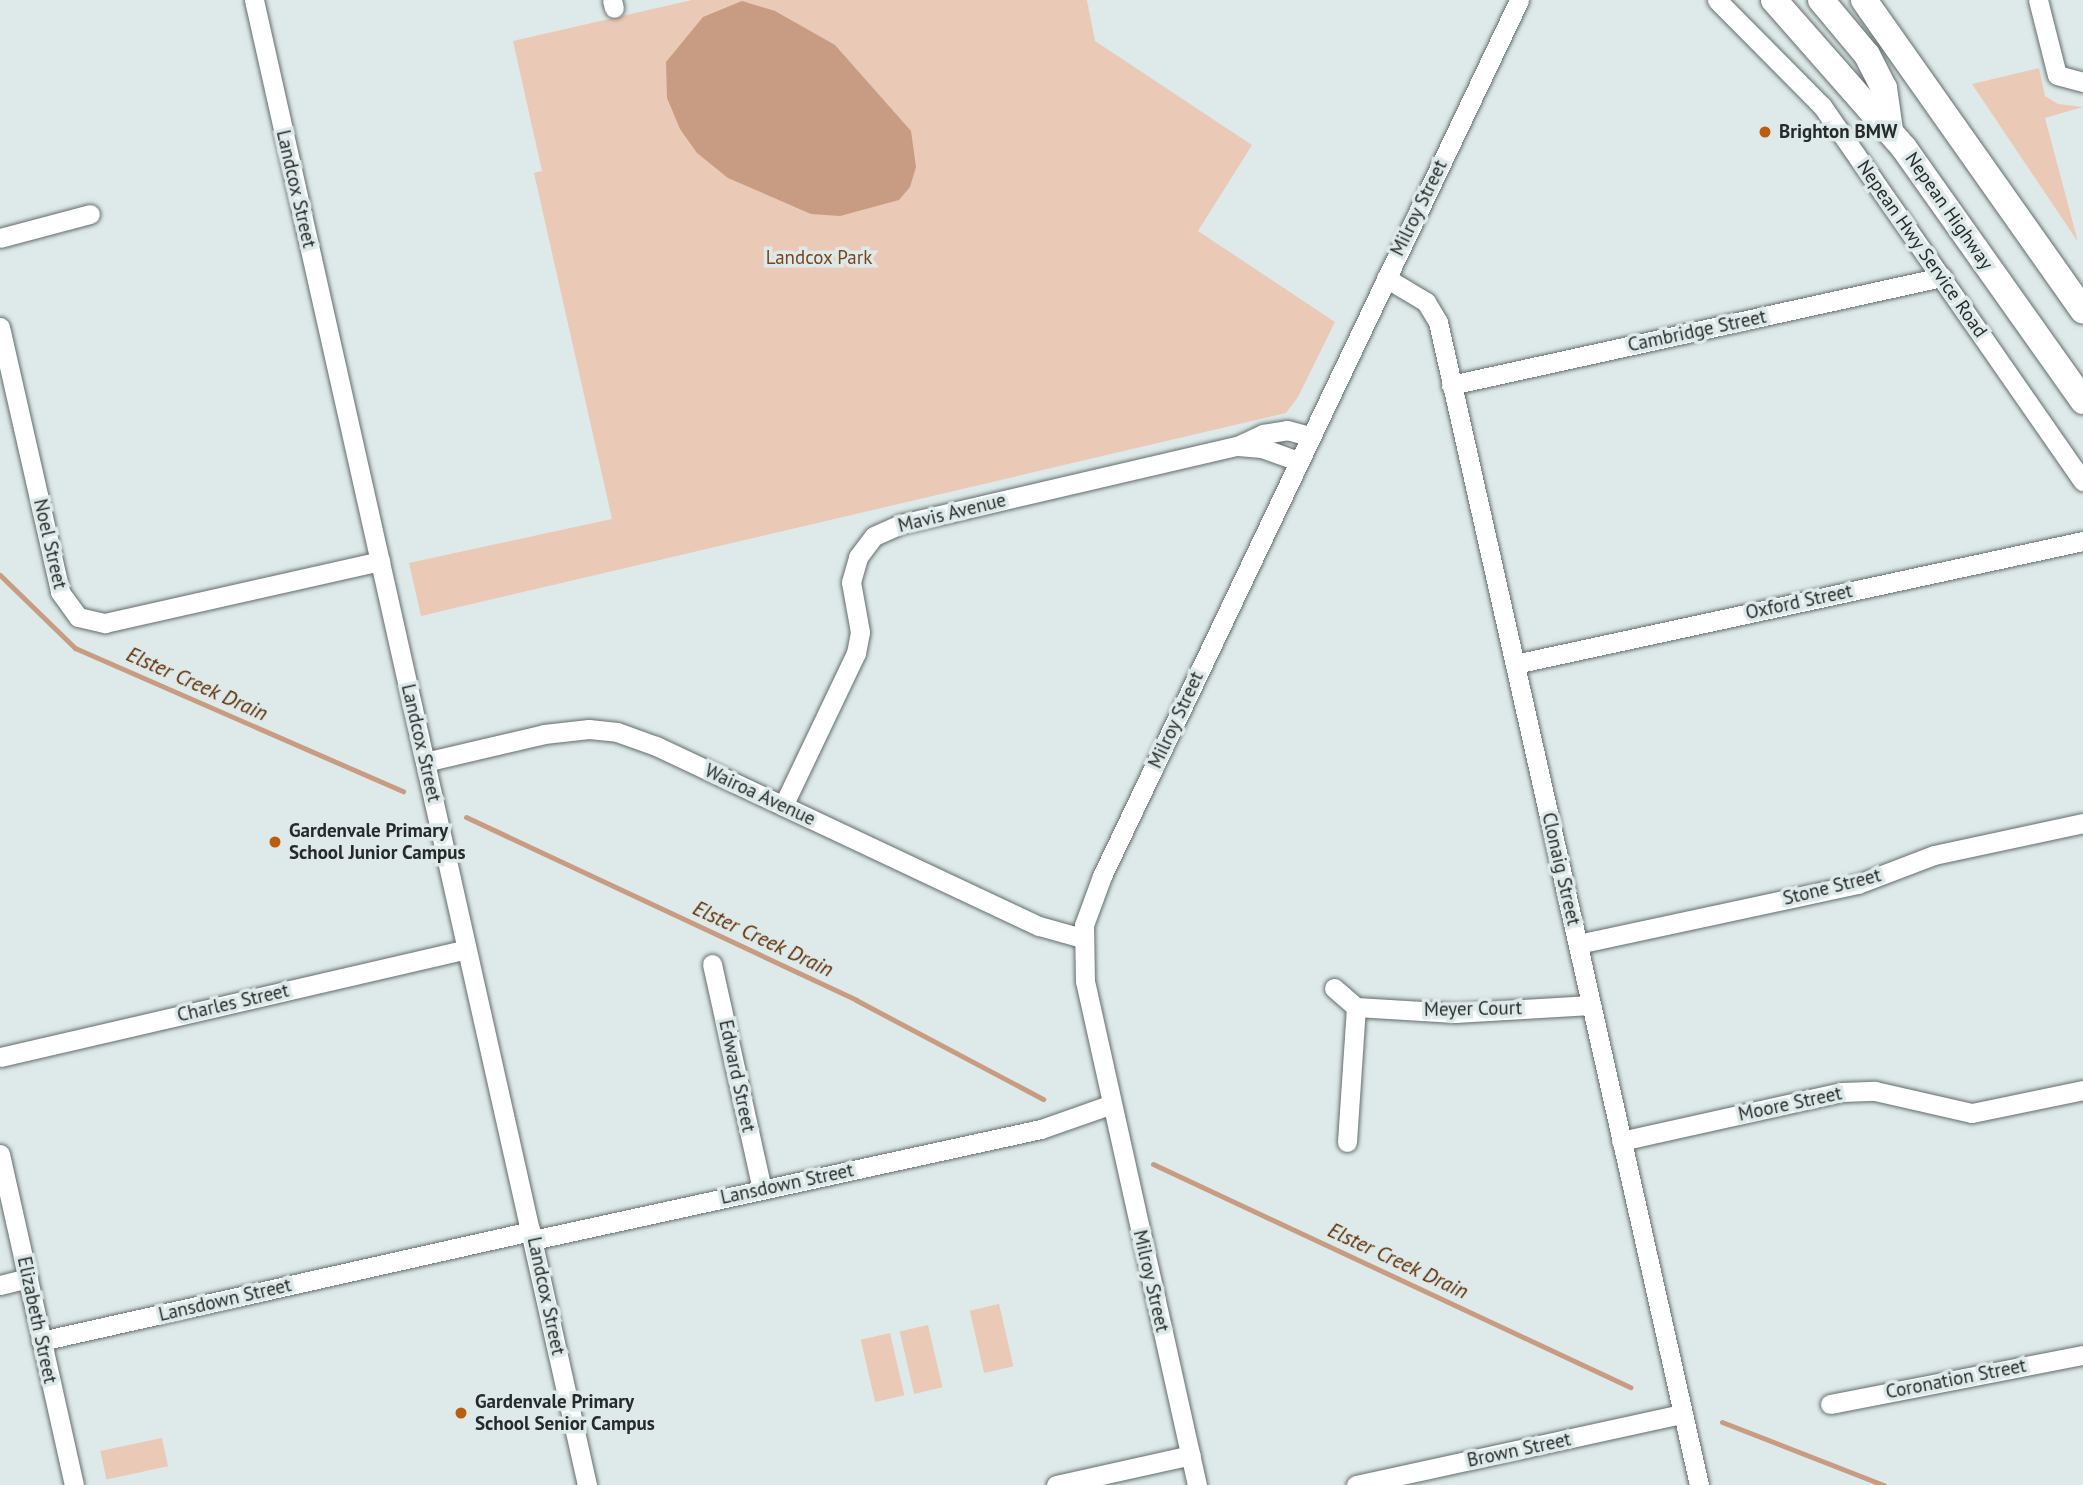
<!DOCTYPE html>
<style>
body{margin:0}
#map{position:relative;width:2083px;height:1485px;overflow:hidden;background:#deeae9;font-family:"PT Sans",sans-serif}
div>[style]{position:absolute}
.green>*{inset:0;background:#eac9b6;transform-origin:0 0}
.water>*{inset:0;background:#c79c83}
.stream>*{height:5px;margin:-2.5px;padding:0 2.5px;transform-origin:2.5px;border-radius:2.5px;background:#c79c83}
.roads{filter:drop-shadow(0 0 2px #636d6c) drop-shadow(0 0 2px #636d6c)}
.minor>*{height:19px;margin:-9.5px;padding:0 9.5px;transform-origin:9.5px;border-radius:9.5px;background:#fff}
.highway>*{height:26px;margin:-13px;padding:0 13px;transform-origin:13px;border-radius:13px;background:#fff}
.dots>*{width:19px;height:19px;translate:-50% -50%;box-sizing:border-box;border:4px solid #deeae9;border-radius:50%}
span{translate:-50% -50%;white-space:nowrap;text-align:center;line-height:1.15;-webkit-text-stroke:7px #deeae9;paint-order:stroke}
.poi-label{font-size:19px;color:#262a2a;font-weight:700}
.left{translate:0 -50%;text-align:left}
.street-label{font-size:19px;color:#262a2a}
.park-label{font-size:19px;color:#7a431c}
.water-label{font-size:21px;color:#5f2a00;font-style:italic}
</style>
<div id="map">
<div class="green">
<div style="clip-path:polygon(692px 0,1087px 0,1095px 41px,1252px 145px,1198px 231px,1335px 322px,1298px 397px,1286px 413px,421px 616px,409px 563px,612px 519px,534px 173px,542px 171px,513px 41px)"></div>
<div style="clip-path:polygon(2039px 68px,2045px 96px,2058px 104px,2083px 107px,2045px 118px,2078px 242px,1972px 84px)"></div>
<div style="left:999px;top:1304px;width:64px;height:30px;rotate:77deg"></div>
<div style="left:928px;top:1325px;width:64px;height:29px;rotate:77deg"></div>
<div style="left:890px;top:1333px;width:64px;height:30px;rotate:77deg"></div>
<div style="left:162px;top:1438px;width:29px;height:63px;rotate:78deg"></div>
</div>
<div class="water">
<div style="clip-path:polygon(742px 1px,775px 11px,835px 45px,911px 131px,916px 167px,910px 187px,899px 200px,840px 216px,811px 214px,728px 178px,697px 153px,680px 129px,667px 98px,666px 62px,703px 17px)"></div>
</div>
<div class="stream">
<div style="left:0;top:575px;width:105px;rotate:44.2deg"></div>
<div style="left:75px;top:648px;width:358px;rotate:23.6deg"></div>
<div style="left:466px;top:817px;width:431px;rotate:25.1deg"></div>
<div style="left:856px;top:1000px;width:212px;rotate:27.9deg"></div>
<div style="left:1153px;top:1164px;width:527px;rotate:25.06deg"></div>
<div style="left:1722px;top:1422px;width:174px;rotate:21.3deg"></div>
</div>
<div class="roads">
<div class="minor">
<div style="left:254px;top:0;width:1522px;rotate:77.36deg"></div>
<div style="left:612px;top:0;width:8px;rotate:76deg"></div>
<div style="left:1717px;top:0;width:149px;rotate:45.3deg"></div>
<div style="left:1822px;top:106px;width:457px;rotate:55.2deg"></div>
<div style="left:2038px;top:0;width:77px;rotate:75.8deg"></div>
<div style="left:2057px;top:75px;width:27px;rotate:15deg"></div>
<div style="left:0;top:238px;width:93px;rotate:-14.9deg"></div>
<div style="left:1386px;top:278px;width:47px;rotate:31deg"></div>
<div style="left:1426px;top:302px;width:23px;rotate:59deg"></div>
<div style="left:1438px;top:322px;width:1192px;rotate:77.35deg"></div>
<div style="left:0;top:327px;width:272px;rotate:77.2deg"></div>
<div style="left:60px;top:592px;width:31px;rotate:54deg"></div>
<div style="left:78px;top:617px;width:28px;rotate:13deg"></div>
<div style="left:105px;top:623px;width:282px;rotate:-12.7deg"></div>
<div style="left:1451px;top:385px;width:503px;rotate:-12.41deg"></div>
<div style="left:1238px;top:446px;width:24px;rotate:5deg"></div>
<div style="left:1262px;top:448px;width:37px;rotate:20deg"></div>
<div style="left:1515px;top:664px;width:581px;rotate:-12.22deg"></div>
<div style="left:425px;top:762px;width:122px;rotate:-13.2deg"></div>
<div style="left:544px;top:734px;width:45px;rotate:-6.3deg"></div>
<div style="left:589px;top:729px;width:28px;rotate:6deg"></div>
<div style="left:617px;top:732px;width:41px;rotate:19.7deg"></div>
<div style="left:656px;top:746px;width:423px;rotate:25.2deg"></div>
<div style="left:1039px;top:926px;width:45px;rotate:15.6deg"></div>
<div style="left:783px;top:806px;width:170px;rotate:-64.5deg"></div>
<div style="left:856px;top:653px;width:21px;rotate:-79deg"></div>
<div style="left:860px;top:632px;width:51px;rotate:-100.2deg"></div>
<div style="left:851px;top:582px;width:26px;rotate:-74deg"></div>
<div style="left:858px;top:557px;width:26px;rotate:-53deg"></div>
<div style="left:874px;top:536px;width:30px;rotate:-24deg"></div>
<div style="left:901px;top:524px;width:345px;rotate:-13.1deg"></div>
<div style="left:1237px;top:446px;width:29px;rotate:-25deg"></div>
<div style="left:1263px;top:434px;width:24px;rotate:-9deg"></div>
<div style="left:1287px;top:430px;width:23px;rotate:15deg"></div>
<div style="left:1578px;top:944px;width:286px;rotate:-12.1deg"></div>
<div style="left:1858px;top:884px;width:81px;rotate:-20.9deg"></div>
<div style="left:1934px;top:855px;width:152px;rotate:-12.1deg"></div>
<div style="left:712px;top:964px;width:230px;rotate:77.5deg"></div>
<div style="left:1334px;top:988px;width:29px;rotate:41deg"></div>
<div style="left:1356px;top:1007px;width:99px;rotate:3.5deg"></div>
<div style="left:1455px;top:1013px;width:136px;rotate:-3.4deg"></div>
<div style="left:0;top:1057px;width:478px;rotate:-13deg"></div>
<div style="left:1621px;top:1141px;width:226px;rotate:-12.5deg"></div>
<div style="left:1842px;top:1092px;width:33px;rotate:-2deg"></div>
<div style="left:1875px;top:1091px;width:99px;rotate:12.8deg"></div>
<div style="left:1972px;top:1113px;width:113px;rotate:-11.7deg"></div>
<div style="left:1347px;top:1142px;width:135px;rotate:-86.2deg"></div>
<div style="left:0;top:1154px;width:339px;rotate:77.4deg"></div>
<div style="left:533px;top:1240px;width:520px;rotate:-12.33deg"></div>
<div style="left:1041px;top:1129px;width:75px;rotate:-19.4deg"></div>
<div style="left:0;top:1285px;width:29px;rotate:-14deg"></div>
<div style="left:41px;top:1341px;width:502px;rotate:-12.65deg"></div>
<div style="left:1830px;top:1404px;width:258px;rotate:-11deg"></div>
<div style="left:1056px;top:1485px;width:138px;rotate:-12.5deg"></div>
<div style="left:1197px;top:1485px;width:516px;rotate:-102.53deg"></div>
<div style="left:1085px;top:981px;width:56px;rotate:-91deg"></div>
<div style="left:1084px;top:925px;width:52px;rotate:-69.8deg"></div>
<div style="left:1102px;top:876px;width:970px;rotate:-64.54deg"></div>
<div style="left:1356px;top:1485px;width:334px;rotate:-12.3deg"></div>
</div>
<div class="highway">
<div style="left:1774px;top:0;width:197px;rotate:48.7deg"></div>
<div style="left:1904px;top:148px;width:310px;rotate:54.7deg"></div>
<div style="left:1821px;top:0;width:72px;rotate:50.1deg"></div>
<div style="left:1867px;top:55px;width:37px;rotate:63deg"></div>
<div style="left:1884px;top:88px;width:42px;rotate:81.9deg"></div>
<div style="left:1864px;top:0;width:380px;rotate:54.8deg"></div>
</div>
</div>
<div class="dots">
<div style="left:1765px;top:132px;background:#ba5d0d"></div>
<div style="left:275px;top:842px;background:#ba5d0d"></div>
<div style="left:461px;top:1413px;background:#ba5d0d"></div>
</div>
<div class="poi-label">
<span class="left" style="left:1779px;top:132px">Brighton BMW</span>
<span class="left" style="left:289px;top:842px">Gardenvale Primary<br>School Junior Campus</span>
<span class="left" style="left:475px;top:1413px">Gardenvale Primary<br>School Senior Campus</span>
</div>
<div class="street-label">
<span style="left:296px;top:189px;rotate:77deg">Landcox Street</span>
<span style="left:1419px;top:208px;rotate:-64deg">Milroy Street</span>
<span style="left:1949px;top:211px;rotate:55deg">Nepean Highway</span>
<span style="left:1922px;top:249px;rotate:55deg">Nepean Hwy Service Road</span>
<span style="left:1697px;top:331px;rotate:-12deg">Cambridge Street</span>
<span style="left:952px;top:513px;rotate:-14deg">Mavis Avenue</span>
<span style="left:50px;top:544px;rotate:77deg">Noel Street</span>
<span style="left:1799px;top:602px;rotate:-12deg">Oxford Street</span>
<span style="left:1176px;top:720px;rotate:-65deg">Milroy Street</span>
<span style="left:421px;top:743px;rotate:77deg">Landcox Street</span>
<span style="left:760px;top:795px;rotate:25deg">Wairoa Avenue</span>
<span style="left:1561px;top:869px;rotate:77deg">Clonaig Street</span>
<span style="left:1832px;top:887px;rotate:-14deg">Stone Street</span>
<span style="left:233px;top:1003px;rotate:-13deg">Charles Street</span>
<span style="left:1473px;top:1009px;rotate:-1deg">Meyer Court</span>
<span style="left:737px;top:1076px;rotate:78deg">Edward Street</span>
<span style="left:1790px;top:1104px;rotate:-12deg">Moore Street</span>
<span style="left:787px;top:1184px;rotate:-12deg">Lansdown Street</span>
<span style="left:1151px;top:1281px;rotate:77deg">Milroy Street</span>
<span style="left:546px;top:1296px;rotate:78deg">Landcox Street</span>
<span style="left:225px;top:1300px;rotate:-13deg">Lansdown Street</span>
<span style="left:37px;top:1320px;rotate:78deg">Elizabeth Street</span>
<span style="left:1956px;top:1379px;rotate:-11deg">Coronation Street</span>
<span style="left:1519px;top:1450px;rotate:-12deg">Brown Street</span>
</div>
<div class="park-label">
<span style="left:819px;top:258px">Landcox Park</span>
</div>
<div class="water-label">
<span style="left:197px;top:684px;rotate:24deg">Elster Creek Drain</span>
<span style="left:763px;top:939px;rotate:25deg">Elster Creek Drain</span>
<span style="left:1398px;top:1261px;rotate:25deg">Elster Creek Drain</span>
</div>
</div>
